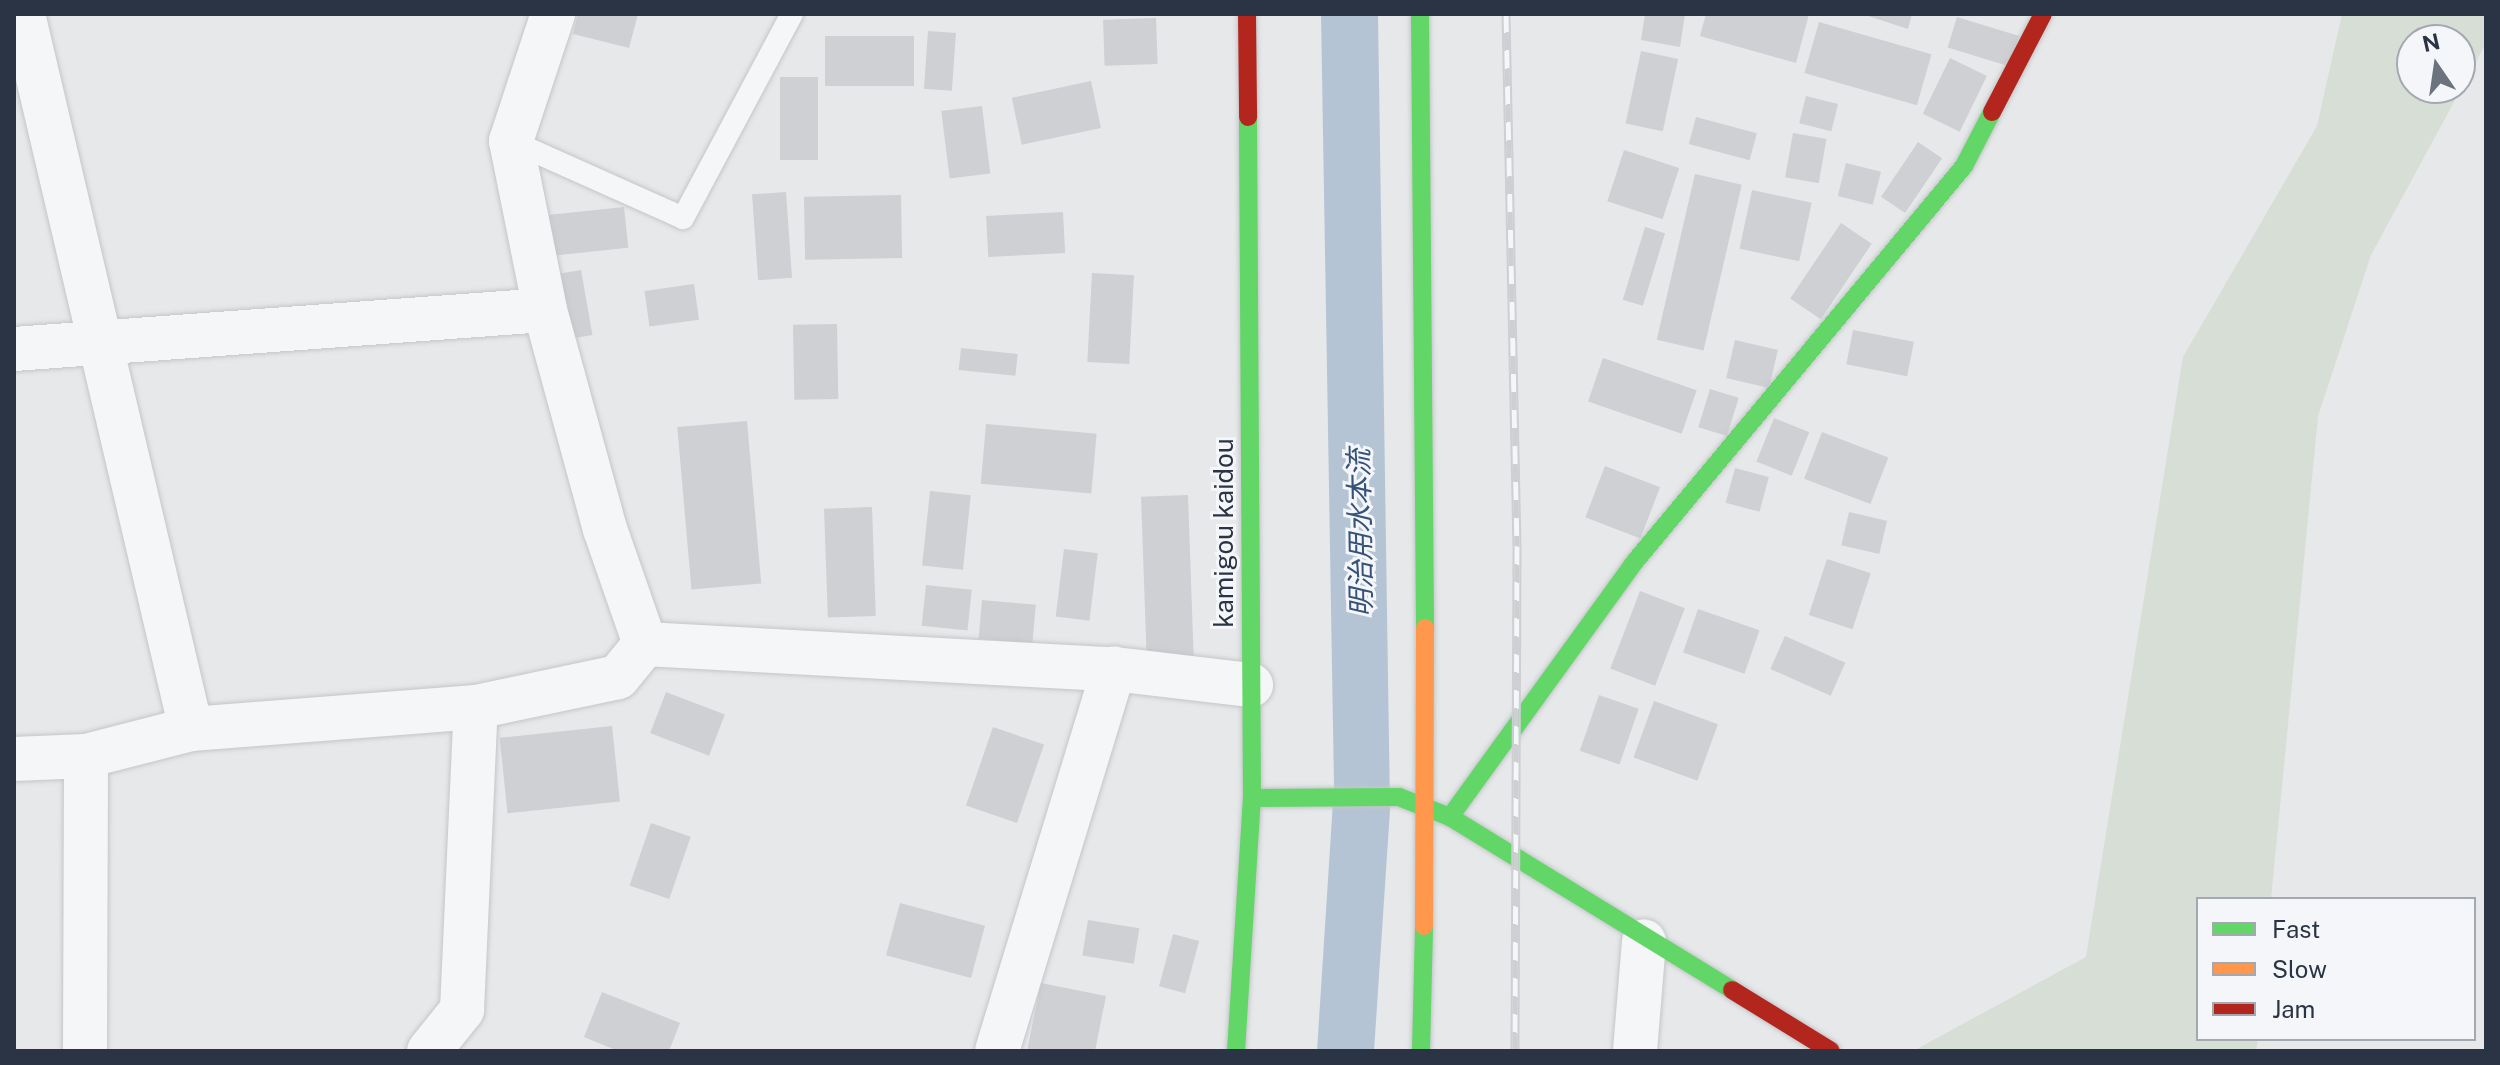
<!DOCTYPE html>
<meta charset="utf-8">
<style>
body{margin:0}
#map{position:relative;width:2500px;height:1065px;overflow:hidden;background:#e6e8ea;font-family:"Public Sans","Noto Sans JP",sans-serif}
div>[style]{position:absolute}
.green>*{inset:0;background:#d6ded6}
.water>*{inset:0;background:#b4c4d5}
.building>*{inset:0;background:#ced0d3;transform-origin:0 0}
.roads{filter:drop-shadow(0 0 2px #c4c6c8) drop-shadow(0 0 2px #c4c6c8)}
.lane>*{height:22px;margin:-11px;padding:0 11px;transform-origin:11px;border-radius:11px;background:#f5f6f7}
.street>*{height:44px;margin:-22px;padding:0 22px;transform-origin:22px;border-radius:22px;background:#f5f6f7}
.fast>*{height:18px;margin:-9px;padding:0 9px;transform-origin:9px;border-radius:9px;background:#63d668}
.slow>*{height:18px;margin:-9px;padding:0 9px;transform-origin:9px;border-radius:9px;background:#ff974d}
.jam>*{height:18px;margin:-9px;padding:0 9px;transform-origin:9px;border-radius:9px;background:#b3261e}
.rail>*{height:9px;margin-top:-4.5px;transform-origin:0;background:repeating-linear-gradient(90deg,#f4f6f9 0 18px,#cecfd2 0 36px);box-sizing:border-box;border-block:2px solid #cecfd2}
span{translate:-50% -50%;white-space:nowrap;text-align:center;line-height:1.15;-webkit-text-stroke:6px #f4f6f9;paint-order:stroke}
.street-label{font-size:26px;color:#2b3445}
.water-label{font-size:28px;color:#34527a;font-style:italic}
.frame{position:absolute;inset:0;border:16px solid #2b3445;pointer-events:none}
.legend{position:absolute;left:2196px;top:897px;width:280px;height:144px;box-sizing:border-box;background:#f4f6f9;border:2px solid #a4a8b1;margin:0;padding:10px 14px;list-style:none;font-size:24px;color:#2b3445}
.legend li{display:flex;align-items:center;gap:16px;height:40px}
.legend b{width:40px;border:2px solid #a4a8b1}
.north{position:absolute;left:2396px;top:24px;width:80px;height:80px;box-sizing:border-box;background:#f4f6f9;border:2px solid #a4a8b1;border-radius:50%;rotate:347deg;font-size:22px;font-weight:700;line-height:32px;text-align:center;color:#2b3445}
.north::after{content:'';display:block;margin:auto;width:28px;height:36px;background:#6c737f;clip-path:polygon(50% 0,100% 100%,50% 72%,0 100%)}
</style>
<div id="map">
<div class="green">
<div style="clip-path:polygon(evenodd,2342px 14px,2486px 14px,2486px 43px,2371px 255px,2318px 416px,2271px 899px,2198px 899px,2198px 1039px,2258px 1039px,2256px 1051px,1913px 1051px,2086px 957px,2183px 357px,2317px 126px,2342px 14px,2412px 40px,2460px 40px,2460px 88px,2412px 88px,2412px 40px)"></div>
</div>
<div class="water">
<div style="clip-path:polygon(1321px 14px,1378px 14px,1390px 810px,1374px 1051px,1317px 1051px,1334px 786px)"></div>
</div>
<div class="building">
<div style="clip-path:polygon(578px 14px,638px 14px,629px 48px,573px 34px)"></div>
<div style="clip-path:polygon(1645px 14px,1685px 14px,1680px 47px,1641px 40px)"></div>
<div style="clip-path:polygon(1706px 14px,1809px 14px,1796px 63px,1700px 36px)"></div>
<div style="clip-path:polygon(1862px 14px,1912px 14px,1908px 29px)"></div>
<div style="left:1957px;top:17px;width:65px;height:32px;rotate:17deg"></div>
<div style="left:1156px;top:18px;width:46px;height:53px;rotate:88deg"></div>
<div style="left:1819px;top:22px;width:117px;height:53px;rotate:16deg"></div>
<div style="left:928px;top:31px;width:28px;height:58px;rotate:4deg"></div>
<div style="left:825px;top:36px;width:89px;height:50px"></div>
<div style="left:1641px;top:51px;width:38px;height:74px;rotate:12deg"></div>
<div style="left:1950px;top:58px;width:41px;height:62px;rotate:26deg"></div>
<div style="left:780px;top:77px;width:38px;height:83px"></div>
<div style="left:1091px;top:81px;width:48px;height:81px;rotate:78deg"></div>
<div style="left:1806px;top:96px;width:33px;height:28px;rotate:14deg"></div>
<div style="left:982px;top:106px;width:68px;height:41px;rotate:83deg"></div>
<div style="left:1696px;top:117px;width:63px;height:28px;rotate:15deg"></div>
<div style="left:1793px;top:133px;width:34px;height:45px;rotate:10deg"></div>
<div style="left:1918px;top:142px;width:29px;height:66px;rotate:34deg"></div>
<div style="left:1624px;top:150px;width:58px;height:54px;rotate:18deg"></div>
<div style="left:1846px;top:163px;width:36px;height:34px;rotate:14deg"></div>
<div style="left:1695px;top:174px;width:48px;height:170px;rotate:13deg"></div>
<div style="left:1752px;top:190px;width:61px;height:60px;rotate:12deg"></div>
<div style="left:786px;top:192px;width:86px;height:34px;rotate:86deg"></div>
<div style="left:901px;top:195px;width:63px;height:97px;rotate:89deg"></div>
<div style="left:624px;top:207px;width:41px;height:79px;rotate:84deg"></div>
<div style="left:1063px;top:212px;width:41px;height:77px;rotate:87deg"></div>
<div style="left:1841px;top:223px;width:37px;height:91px;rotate:34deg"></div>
<div style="left:1645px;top:227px;width:21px;height:76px;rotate:17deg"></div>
<div style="left:581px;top:270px;width:66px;height:28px;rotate:80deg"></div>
<div style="left:1092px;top:273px;width:42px;height:89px;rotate:3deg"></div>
<div style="left:694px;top:284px;width:36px;height:50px;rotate:82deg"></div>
<div style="left:837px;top:324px;width:75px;height:44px;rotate:89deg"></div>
<div style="left:1853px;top:330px;width:62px;height:35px;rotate:11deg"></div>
<div style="left:1735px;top:340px;width:44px;height:39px;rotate:13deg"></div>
<div style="left:961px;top:348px;width:57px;height:22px;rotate:6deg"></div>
<div style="left:1603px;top:358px;width:99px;height:46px;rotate:19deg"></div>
<div style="left:1710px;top:389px;width:30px;height:40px;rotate:17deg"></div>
<div style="left:1774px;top:418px;width:38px;height:47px;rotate:22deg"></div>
<div style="left:747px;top:421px;width:163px;height:70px;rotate:85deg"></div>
<div style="left:986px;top:424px;width:111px;height:60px;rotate:5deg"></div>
<div style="left:1822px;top:432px;width:71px;height:50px;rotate:21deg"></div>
<div style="left:1605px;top:466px;width:59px;height:55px;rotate:21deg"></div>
<div style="left:1735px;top:468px;width:35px;height:36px;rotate:15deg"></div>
<div style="left:930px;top:491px;width:41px;height:75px;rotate:6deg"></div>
<div style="left:1188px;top:495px;width:163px;height:47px;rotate:88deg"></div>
<div style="left:872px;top:507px;width:109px;height:48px;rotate:88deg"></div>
<div style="left:1849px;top:512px;width:39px;height:34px;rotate:13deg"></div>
<div style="left:1064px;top:549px;width:34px;height:68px;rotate:7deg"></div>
<div style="left:1827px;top:559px;width:46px;height:59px;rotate:18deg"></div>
<div style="left:926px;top:585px;width:46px;height:41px;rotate:6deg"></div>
<div style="left:1640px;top:591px;width:48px;height:83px;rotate:21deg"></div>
<div style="left:982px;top:600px;width:54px;height:39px;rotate:5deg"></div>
<div style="left:1698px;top:609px;width:65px;height:46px;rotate:19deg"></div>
<div style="left:1785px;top:636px;width:66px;height:36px;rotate:24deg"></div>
<div style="left:666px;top:692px;width:63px;height:44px;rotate:21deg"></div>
<div style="left:1599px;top:695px;width:42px;height:59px;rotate:19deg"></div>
<div style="left:1654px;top:701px;width:68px;height:60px;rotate:20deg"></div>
<div style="left:612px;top:726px;width:76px;height:113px;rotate:84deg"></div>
<div style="left:993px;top:727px;width:54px;height:83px;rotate:19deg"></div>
<div style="left:651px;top:823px;width:42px;height:66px;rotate:19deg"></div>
<div style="left:900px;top:903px;width:88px;height:54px;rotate:15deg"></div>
<div style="left:1088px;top:920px;width:52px;height:36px;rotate:9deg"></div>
<div style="left:1173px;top:934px;width:27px;height:54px;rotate:15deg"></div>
<div style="clip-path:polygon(1041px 983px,1106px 996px,1095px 1051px,1027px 1051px)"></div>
<div style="clip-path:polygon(602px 992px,680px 1023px,669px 1051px,618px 1051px,584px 1037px)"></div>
</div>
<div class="roads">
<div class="lane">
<div style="left:511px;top:141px;width:188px;rotate:24.1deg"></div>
<div style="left:683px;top:218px;width:231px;rotate:-61.9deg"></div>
</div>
<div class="street">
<div style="left:23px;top:14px;width:734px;rotate:76.78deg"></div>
<div style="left:553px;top:14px;width:134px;rotate:108.3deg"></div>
<div style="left:511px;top:141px;width:172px;rotate:78.6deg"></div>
<div style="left:545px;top:310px;width:227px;rotate:74.7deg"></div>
<div style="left:605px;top:529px;width:122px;rotate:70.8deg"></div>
<div style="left:14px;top:349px;width:532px;rotate:-4.2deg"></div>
<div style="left:645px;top:644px;width:470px;rotate:3.1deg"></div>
<div style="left:1114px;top:669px;width:138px;rotate:6.7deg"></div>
<div style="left:14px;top:759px;width:72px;rotate:-2.4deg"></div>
<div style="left:86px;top:756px;width:108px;rotate:-14.4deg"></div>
<div style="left:191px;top:729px;width:286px;rotate:-4.4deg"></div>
<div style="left:476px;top:707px;width:145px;rotate:-11.9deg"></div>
<div style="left:618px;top:677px;width:43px;rotate:-50.7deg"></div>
<div style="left:85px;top:1051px;width:295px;rotate:-89.8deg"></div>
<div style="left:429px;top:1051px;width:53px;rotate:-51.2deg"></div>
<div style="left:462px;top:1010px;width:303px;rotate:-87.4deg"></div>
<div style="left:997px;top:1051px;width:400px;rotate:-73deg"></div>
<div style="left:1635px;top:1051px;width:110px;rotate:-85.3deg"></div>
</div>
<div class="fast">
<div style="left:1420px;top:14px;width:614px;rotate:89.53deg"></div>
<div style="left:1252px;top:798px;width:147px;rotate:-0.4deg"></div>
<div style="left:1399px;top:797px;width:55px;rotate:21.4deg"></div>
<div style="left:1450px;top:817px;width:331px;rotate:31.5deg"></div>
<div style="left:1450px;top:817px;width:312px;rotate:-54.1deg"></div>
<div style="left:1633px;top:564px;width:518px;rotate:-50.25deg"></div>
<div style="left:1964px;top:166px;width:61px;rotate:-62.6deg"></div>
<div style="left:1236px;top:1051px;width:254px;rotate:-86.4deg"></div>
<div style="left:1252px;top:798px;width:681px;rotate:-90.34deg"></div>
<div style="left:1421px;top:1051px;width:125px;rotate:-88.6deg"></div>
</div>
<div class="slow">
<div style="left:1424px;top:926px;width:298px;rotate:-89.8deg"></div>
</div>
<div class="jam">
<div style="left:1247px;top:14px;width:103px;rotate:89.4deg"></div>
<div style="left:1992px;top:112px;width:110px;rotate:-62.5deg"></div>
<div style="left:1732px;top:990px;width:116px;rotate:31.6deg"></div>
</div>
</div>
<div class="rail">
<div style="left:1506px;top:14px;width:532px;rotate:88.82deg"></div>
<div style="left:1517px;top:546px;width:505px;rotate:90.23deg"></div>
</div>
<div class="street-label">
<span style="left:1224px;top:533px;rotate:-90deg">kamigou kaidou</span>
</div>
<div class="water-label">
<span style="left:1360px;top:533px;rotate:-91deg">明治用水本流</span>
</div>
<div class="frame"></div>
<ul class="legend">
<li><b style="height:10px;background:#63d668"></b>Fast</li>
<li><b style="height:10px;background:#ff974d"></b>Slow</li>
<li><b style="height:10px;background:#b3261e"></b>Jam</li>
</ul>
<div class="north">N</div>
</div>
